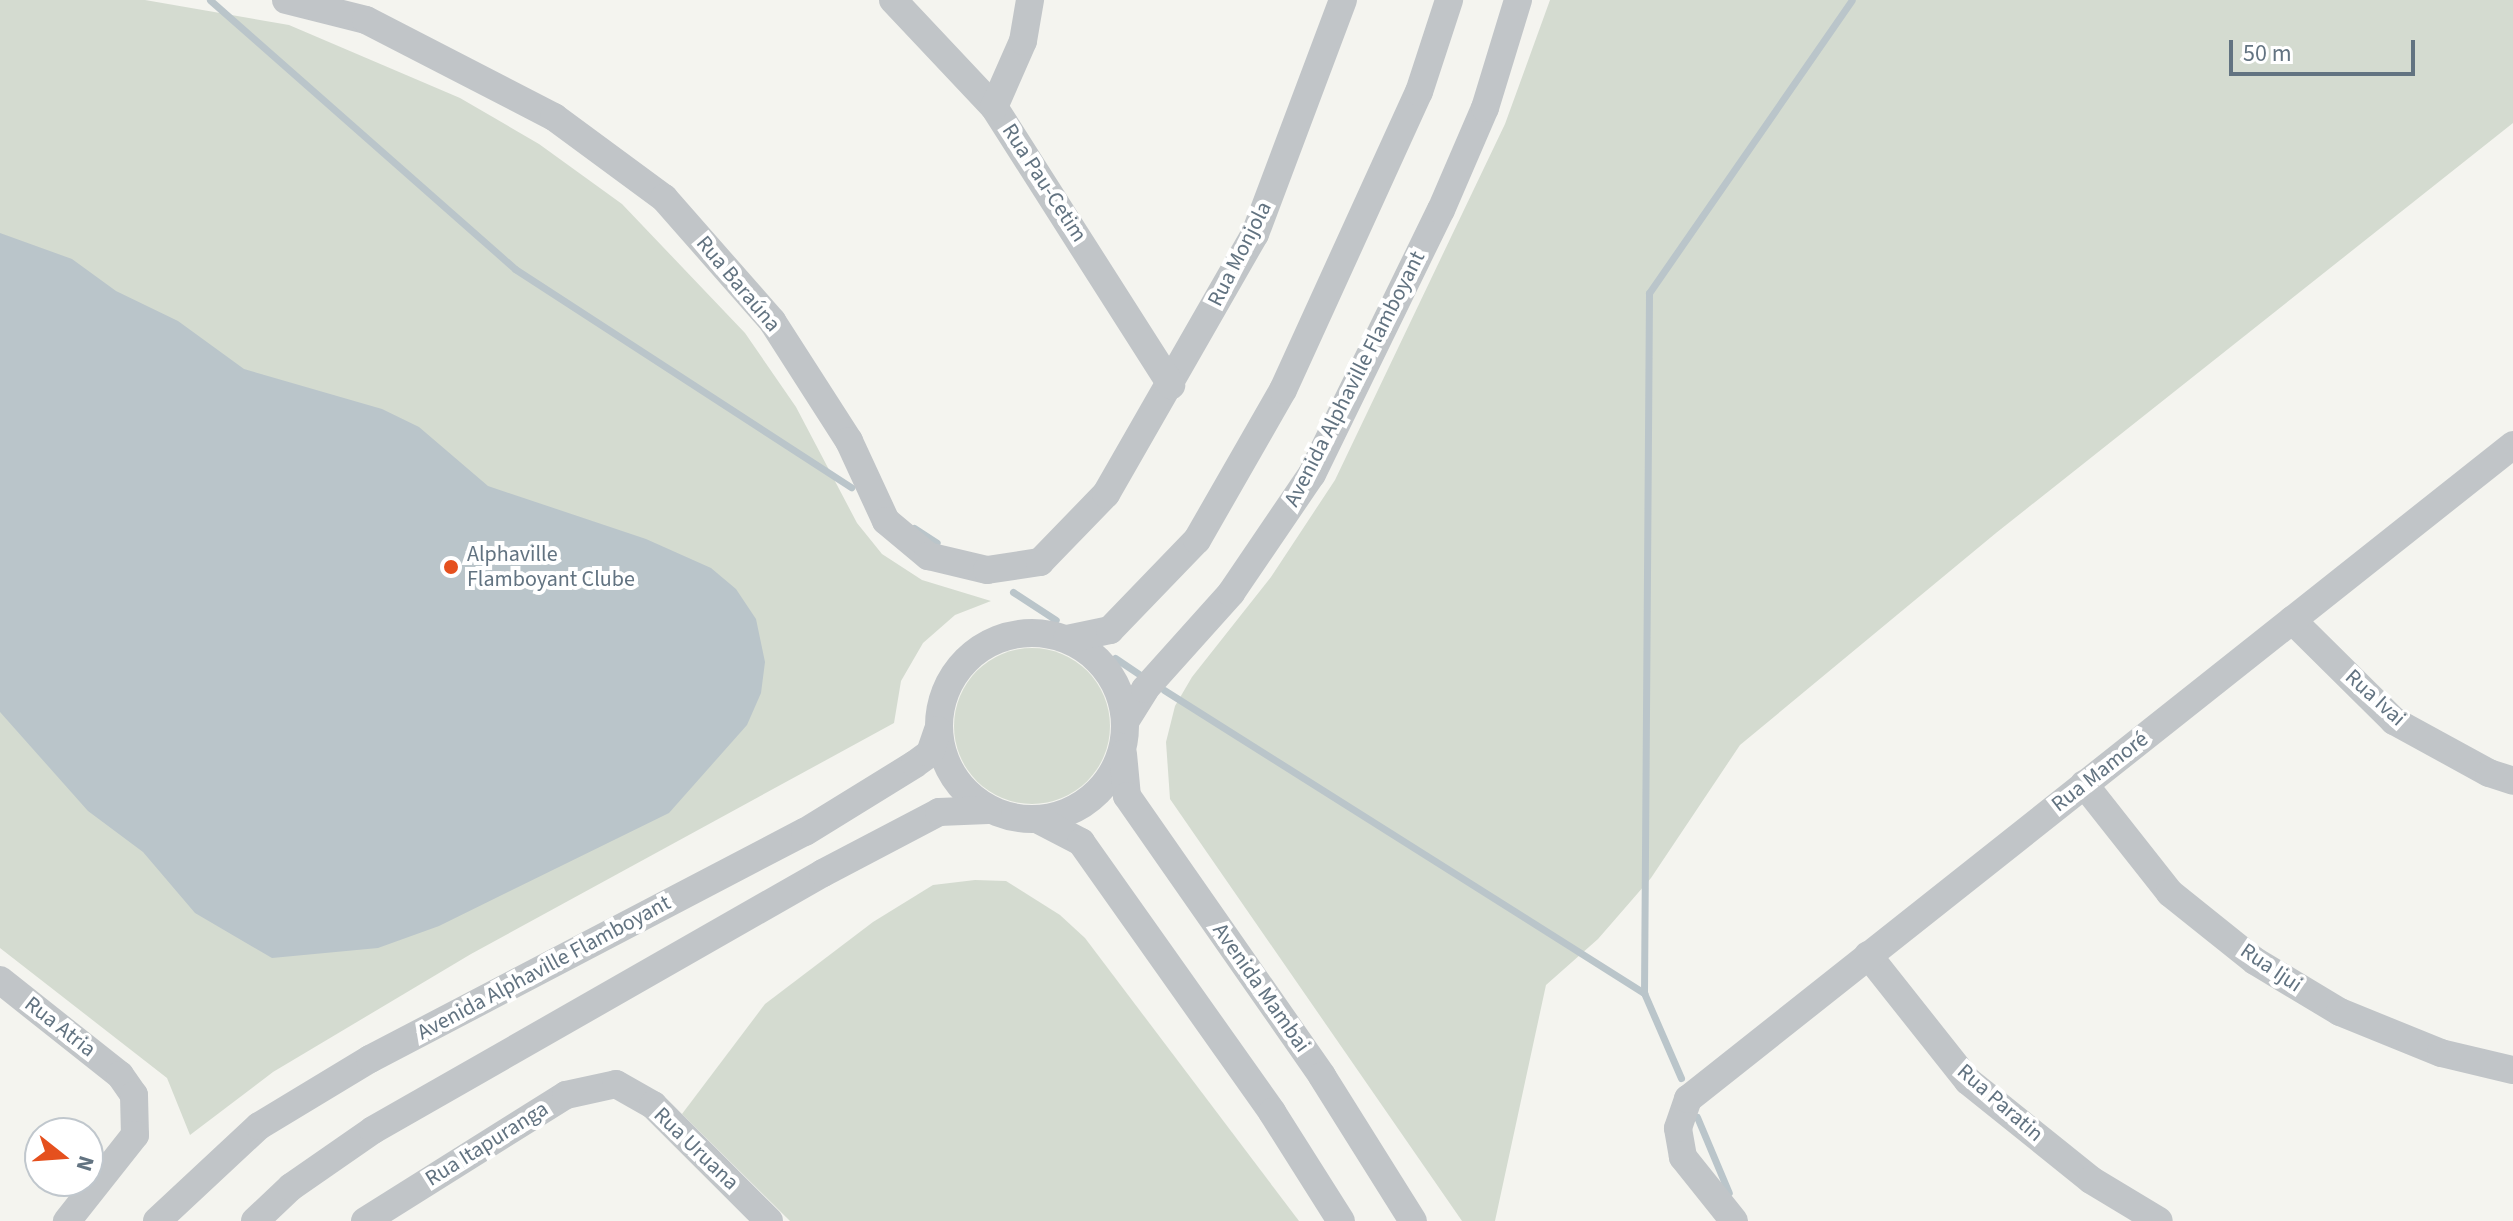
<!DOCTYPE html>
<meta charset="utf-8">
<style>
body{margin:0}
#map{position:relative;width:2513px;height:1221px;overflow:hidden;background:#f4f4ef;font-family:"Source Sans 3",sans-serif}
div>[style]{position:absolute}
.green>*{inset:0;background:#d4dbd0}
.round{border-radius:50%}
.water>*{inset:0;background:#bac5ca}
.stream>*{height:7px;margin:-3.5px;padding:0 3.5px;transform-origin:3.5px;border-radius:3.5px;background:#bac5ca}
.minor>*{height:28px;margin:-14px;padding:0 14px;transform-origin:14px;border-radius:14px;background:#c1c5c8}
.minor>.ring{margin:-14px;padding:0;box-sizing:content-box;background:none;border:28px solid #c1c5c8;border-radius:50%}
.dots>*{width:22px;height:22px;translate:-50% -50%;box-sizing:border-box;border:4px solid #fff;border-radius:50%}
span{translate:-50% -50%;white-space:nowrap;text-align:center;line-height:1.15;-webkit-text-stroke:8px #fff;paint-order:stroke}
.street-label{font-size:22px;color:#627381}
.poi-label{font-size:22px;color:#627381}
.left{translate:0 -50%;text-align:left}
.north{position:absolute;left:24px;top:1117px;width:80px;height:80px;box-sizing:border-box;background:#fff;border:2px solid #c0c7cd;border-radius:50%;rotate:107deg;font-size:22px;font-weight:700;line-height:32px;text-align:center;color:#627381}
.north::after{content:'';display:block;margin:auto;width:28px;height:36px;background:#e5501e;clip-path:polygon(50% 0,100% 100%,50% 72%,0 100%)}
.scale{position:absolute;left:2229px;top:40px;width:186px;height:36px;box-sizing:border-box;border:4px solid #627381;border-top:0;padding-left:10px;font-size:24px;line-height:28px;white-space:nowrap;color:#627381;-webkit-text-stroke:6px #fff;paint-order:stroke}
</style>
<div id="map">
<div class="green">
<div style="clip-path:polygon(0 0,145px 0,289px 25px,460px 98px,539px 144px,622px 204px,745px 333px,796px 407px,857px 523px,882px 554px,922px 580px,991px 601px,955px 615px,923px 643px,901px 681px,894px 723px,471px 954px,273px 1072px,190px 1135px,167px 1078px,0 948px)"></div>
<div style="clip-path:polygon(1550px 0,2513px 0,2513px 123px,1996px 533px,1740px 745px,1651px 878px,1598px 939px,1546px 985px,1495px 1221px,1462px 1221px,1170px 799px,1166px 742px,1175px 706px,1192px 677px,1271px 577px,1335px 480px,1505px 124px)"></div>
<div class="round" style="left:954px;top:648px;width:156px;height:156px"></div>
<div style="clip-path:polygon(975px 880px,1006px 881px,1060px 915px,1085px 938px,1299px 1221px,790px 1221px,682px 1114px,765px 1004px,873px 922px,933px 885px)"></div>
</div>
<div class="water">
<div style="clip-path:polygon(0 233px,72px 259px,116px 291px,178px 321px,244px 369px,382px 409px,419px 427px,488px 486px,646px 539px,711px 568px,736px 589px,756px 619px,765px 662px,761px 693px,747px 725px,669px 813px,439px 926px,378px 948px,272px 958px,195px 913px,143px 852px,88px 811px,0 712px)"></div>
</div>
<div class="stream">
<div style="left:210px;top:0;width:407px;rotate:41.4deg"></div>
<div style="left:515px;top:269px;width:401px;rotate:33deg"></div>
<div style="left:914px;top:528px;width:27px;rotate:33deg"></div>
<div style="left:1013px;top:592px;width:51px;rotate:33.1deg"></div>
<div style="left:1115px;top:658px;width:29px;rotate:34deg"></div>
<div style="left:1164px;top:690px;width:568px;rotate:32.26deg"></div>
<div style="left:1681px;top:1078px;width:93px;rotate:-113.5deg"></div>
<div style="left:1644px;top:993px;width:700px;rotate:-89.59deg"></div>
<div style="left:1649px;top:293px;width:356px;rotate:-55.3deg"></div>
<div style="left:1697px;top:1117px;width:82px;rotate:67.2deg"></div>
</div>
<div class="minor">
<div style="left:286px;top:0;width:82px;rotate:14deg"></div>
<div style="left:366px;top:20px;width:212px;rotate:27.3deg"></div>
<div style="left:554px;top:117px;width:137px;rotate:36.4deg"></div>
<div style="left:664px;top:198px;width:164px;rotate:48.7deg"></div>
<div style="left:772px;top:321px;width:143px;rotate:57.3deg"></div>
<div style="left:849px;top:441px;width:88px;rotate:65.2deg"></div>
<div style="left:886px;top:521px;width:55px;rotate:39.8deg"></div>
<div style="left:928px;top:556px;width:61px;rotate:13.3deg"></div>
<div style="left:987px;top:570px;width:54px;rotate:-8.6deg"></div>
<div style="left:1040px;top:562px;width:95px;rotate:-45.9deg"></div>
<div style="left:1106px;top:494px;width:300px;rotate:-60.2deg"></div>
<div style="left:1255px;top:234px;width:250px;rotate:-69.4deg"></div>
<div style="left:893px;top:0;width:147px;rotate:46.7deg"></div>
<div style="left:994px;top:107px;width:330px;rotate:57.5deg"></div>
<div style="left:994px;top:107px;width:72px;rotate:-66.3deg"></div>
<div style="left:1023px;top:41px;width:42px;rotate:-80.3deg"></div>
<div style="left:2292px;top:620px;width:144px;rotate:44.7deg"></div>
<div style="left:2394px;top:721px;width:108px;rotate:28.7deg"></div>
<div style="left:2489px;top:773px;width:25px;rotate:18deg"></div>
<div class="ring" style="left:939px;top:633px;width:158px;height:158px"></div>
<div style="left:1067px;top:639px;width:44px;rotate:-11.8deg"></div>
<div style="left:1110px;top:630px;width:125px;rotate:-46deg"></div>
<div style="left:1197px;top:540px;width:173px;rotate:-60.2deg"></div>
<div style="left:1283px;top:390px;width:328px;rotate:-65.5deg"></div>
<div style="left:1419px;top:92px;width:97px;rotate:-71.9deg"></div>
<div style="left:1126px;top:720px;width:36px;rotate:-58deg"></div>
<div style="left:1145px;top:689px;width:129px;rotate:-48.1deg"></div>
<div style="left:1231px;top:593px;width:144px;rotate:-55.8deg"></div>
<div style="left:1312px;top:474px;width:294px;rotate:-64deg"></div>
<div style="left:1441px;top:210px;width:111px;rotate:-66.7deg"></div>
<div style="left:1485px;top:108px;width:113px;rotate:-73deg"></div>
<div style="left:1123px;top:754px;width:42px;rotate:84.6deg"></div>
<div style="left:1127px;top:796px;width:341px;rotate:55.1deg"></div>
<div style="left:1322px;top:1076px;width:171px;rotate:57.9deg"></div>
<div style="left:2084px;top:784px;width:139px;rotate:51.7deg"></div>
<div style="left:2170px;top:893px;width:109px;rotate:38.7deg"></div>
<div style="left:2255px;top:961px;width:99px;rotate:31deg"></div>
<div style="left:2340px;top:1012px;width:109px;rotate:22.1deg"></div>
<div style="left:2441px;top:1053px;width:74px;rotate:13.3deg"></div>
<div style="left:1037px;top:819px;width:50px;rotate:27.6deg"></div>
<div style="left:1081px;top:842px;width:331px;rotate:54.7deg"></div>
<div style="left:1272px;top:1112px;width:129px;rotate:57.7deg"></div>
<div style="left:1868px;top:955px;width:161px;rotate:51.6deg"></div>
<div style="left:1968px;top:1081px;width:158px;rotate:38.8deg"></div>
<div style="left:2091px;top:1180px;width:79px;rotate:31.1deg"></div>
<div style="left:0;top:980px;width:153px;rotate:38.4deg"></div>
<div style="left:120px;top:1075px;width:24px;rotate:55deg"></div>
<div style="left:134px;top:1095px;width:40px;rotate:88.6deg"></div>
<div style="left:135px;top:1135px;width:110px;rotate:128.3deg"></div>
<div style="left:157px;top:1221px;width:139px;rotate:-43deg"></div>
<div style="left:259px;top:1126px;width:130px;rotate:-31.1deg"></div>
<div style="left:370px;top:1059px;width:491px;rotate:-27.6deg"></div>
<div style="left:805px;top:832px;width:129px;rotate:-31.7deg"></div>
<div style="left:915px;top:764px;width:19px;rotate:-36deg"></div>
<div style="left:930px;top:753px;width:24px;rotate:-71deg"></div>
<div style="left:255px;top:1221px;width:50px;rotate:-43.4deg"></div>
<div style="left:291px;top:1187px;width:100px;rotate:-34.8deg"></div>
<div style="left:373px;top:1130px;width:518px;rotate:-29.73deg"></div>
<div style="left:823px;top:873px;width:131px;rotate:-27.7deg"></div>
<div style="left:939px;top:812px;width:49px;rotate:-2.3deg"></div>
<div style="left:365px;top:1221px;width:237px;rotate:-32.1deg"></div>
<div style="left:566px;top:1095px;width:51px;rotate:-12.4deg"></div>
<div style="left:616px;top:1084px;width:43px;rotate:29.6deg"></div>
<div style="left:653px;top:1105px;width:164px;rotate:45deg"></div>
<div style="left:1734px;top:1221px;width:82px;rotate:-128.6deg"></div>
<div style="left:1683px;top:1157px;width:29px;rotate:-100deg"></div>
<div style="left:1678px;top:1128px;width:31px;rotate:-71deg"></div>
<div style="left:1688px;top:1099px;width:1053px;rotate:-38.4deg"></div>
</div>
<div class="dots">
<div style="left:451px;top:567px;background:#e5501e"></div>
</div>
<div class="street-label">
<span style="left:1044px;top:183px;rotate:57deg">Rua Pau-Cetim</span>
<span style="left:1240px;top:254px;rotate:-63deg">Rua Monjola</span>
<span style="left:738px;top:284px;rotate:50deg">Rua Baraúna</span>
<span style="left:1355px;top:379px;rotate:-63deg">Avenida Alphaville Flamboyant</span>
<span style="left:2375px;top:698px;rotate:42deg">Rua Ivai</span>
<span style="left:2100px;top:772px;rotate:-38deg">Rua Mamoré</span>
<span style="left:544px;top:968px;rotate:-28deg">Avenida Alphaville Flamboyant</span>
<span style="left:2271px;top:968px;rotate:34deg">Rua Ijui</span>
<span style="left:1261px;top:988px;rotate:55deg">Avenida Mambai</span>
<span style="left:60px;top:1027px;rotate:38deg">Rua Atria</span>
<span style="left:2000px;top:1103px;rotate:41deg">Rua Paratin</span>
<span style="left:487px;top:1144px;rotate:-32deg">Rua Itapuranga</span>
<span style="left:696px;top:1149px;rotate:44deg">Rua Uruana</span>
</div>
<div class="poi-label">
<span class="left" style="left:467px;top:567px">Alphaville<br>Flamboyant Clube</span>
</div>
<div class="north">N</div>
<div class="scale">50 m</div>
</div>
